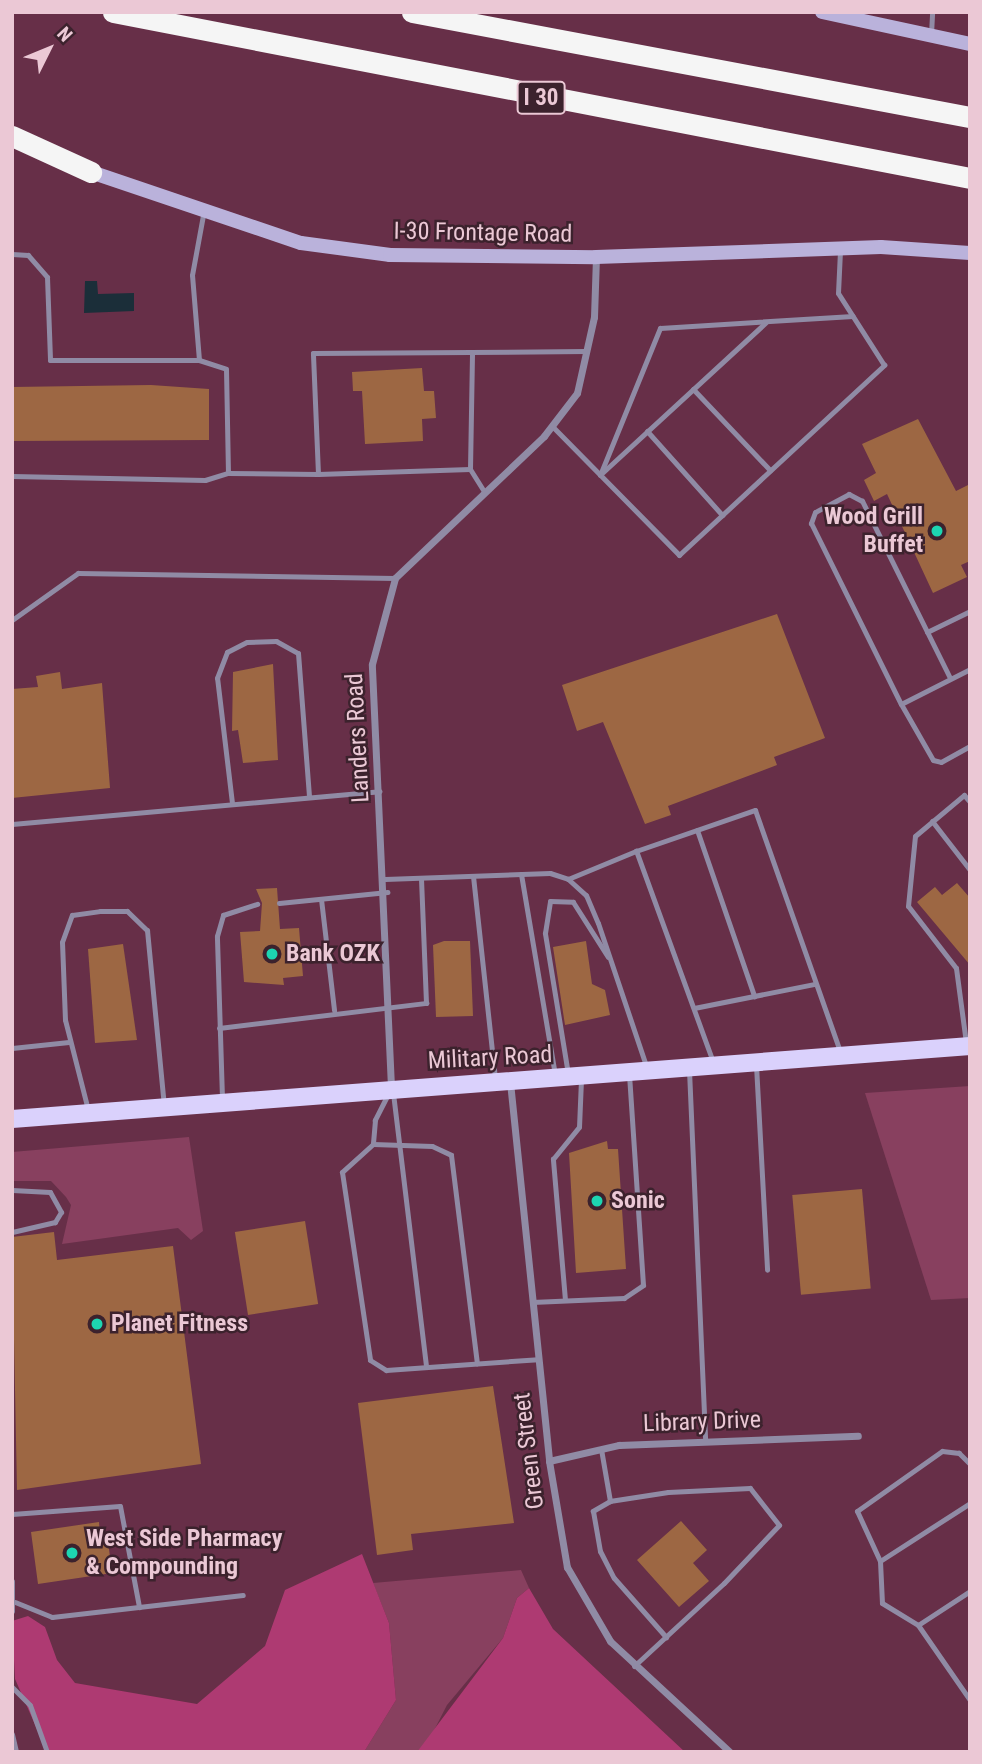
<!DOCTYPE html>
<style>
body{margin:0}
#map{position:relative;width:982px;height:1764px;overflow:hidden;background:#672f48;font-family:"Roboto Condensed",sans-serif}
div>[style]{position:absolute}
.green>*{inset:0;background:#88405f}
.forest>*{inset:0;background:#ae3a72}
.water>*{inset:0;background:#1b2e39}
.building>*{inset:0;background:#9d6743;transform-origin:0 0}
.service>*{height:5px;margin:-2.5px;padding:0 2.5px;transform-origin:2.5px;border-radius:2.5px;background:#908ba5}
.minor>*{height:7px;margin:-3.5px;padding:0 3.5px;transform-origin:3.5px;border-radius:3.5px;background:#908ba5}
.secondary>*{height:14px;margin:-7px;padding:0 7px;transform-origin:7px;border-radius:7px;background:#bab2db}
.primary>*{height:18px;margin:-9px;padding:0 9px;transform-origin:9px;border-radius:9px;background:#dad1fc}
.motorway>*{height:21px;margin:-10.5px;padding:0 10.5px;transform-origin:10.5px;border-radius:10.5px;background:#f5f5f5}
.dots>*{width:19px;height:19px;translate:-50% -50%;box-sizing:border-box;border:4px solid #3c222d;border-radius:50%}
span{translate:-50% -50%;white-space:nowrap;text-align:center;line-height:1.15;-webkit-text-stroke:5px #3c222d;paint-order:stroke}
.shield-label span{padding:2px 5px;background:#3c222d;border:2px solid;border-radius:5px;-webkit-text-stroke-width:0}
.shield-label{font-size:23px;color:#ebc8d5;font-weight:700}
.street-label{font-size:24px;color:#ebc8d5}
.poi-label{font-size:24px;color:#ebc8d5;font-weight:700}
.right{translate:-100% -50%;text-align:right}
.left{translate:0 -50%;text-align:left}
.frame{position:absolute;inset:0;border:14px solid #ebc8d5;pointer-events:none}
.north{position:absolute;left:14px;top:14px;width:70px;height:70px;-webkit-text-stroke:5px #3c222d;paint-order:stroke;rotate:47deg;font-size:19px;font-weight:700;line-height:28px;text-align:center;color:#ebc8d5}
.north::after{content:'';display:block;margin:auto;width:24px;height:32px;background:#ebc8d5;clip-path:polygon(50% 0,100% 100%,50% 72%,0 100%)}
</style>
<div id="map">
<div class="green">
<div style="clip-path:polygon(970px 1086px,970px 1298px,931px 1300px,865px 1093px)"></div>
<div style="clip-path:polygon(189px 1137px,203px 1231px,191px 1240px,178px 1228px,62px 1244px,71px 1205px,66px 1197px,51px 1181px,12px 1181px,12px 1152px)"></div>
<div style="clip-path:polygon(521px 1570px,529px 1588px,517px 1598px,503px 1638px,447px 1705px,426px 1746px,417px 1752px,364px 1752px,396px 1700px,389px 1623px,373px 1583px)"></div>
</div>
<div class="forest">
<div style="clip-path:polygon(362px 1554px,389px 1623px,396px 1700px,364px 1752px,47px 1752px,15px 1679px,12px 1621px,28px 1616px,45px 1627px,57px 1660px,75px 1683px,197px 1704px,265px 1646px,285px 1590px)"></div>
<div style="clip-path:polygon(529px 1588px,553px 1629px,685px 1752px,417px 1752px,503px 1638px,517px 1598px)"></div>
</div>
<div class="water">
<div style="clip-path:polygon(85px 281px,97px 281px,98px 294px,134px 293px,134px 311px,84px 313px)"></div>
</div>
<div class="building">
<div style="clip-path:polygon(422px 368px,424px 391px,434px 391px,436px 418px,422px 419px,423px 441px,365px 444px,362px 391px,353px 391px,352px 372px)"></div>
<div style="clip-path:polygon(151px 385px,209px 389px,209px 440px,12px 441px,12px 387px)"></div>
<div style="clip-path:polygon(918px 419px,956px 491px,970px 484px,970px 561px,961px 565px,967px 577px,933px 593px,887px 494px,874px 501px,864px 480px,876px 473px,862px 444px)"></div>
<div style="clip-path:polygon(777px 614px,825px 738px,774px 757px,777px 765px,668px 806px,671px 815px,645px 824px,603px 722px,577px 731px,562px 685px)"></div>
<div style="clip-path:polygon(273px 664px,278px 760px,243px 763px,238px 730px,232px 731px,233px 672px)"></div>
<div style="clip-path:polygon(60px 672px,62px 689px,102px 683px,110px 788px,12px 798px,12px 689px,38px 687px,36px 676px)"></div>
<div style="clip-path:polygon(957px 883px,970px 898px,970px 965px,917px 902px,935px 887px,942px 895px)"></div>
<div style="clip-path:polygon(277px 888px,280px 929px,299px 928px,303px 976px,283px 978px,284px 985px,244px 982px,240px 932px,260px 931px,262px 903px,256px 889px)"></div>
<div style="clip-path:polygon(444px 941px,470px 941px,473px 1016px,436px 1017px,433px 945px)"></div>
<div style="clip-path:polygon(586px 941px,592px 984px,605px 990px,610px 1015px,565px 1025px,553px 947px)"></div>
<div style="clip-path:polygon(123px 944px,137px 1040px,95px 1043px,88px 949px)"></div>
<div style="clip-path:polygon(607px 1141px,608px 1149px,618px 1149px,626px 1269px,576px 1273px,569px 1153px)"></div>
<div style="left:862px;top:1189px;width:100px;height:70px;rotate:85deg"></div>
<div style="left:305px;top:1221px;width:84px;height:71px;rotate:81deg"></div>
<div style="clip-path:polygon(54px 1232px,57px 1260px,173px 1246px,201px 1464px,17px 1490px,12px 1237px)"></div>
<div style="clip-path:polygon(493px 1386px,514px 1523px,411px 1534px,413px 1550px,377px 1555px,358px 1403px)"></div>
<div style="clip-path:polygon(681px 1521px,707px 1550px,693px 1563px,709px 1581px,679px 1607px,637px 1560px)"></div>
<div style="clip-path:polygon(99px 1522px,100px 1534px,107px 1533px,112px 1573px,38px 1584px,31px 1532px)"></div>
</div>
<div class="service">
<div style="left:931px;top:34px;width:22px;rotate:-87deg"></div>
<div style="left:12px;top:254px;width:16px;rotate:4deg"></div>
<div style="left:28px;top:255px;width:29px;rotate:49deg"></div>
<div style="left:47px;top:277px;width:83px;rotate:87.9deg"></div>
<div style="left:50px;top:360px;width:149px"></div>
<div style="left:199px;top:360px;width:28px;rotate:18deg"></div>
<div style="left:226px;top:369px;width:104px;rotate:88.9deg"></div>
<div style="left:228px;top:473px;width:90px;rotate:0.6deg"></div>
<div style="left:318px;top:474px;width:121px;rotate:-92.4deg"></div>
<div style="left:313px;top:353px;width:273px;rotate:-0.4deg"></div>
<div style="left:199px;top:360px;width:85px;rotate:-94.7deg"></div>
<div style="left:192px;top:275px;width:61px;rotate:-79.6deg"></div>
<div style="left:693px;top:389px;width:112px;rotate:46.5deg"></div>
<div style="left:552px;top:426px;width:181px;rotate:45.4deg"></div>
<div style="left:679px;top:555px;width:280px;rotate:-42.8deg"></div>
<div style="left:884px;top:365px;width:85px;rotate:-122.6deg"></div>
<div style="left:838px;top:293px;width:43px;rotate:-87.3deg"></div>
<div style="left:647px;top:431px;width:113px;rotate:48.2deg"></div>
<div style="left:470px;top:469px;width:117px;rotate:-89deg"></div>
<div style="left:602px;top:473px;width:222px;rotate:-42.6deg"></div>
<div style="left:318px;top:474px;width:152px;rotate:-1.9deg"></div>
<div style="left:470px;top:469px;width:26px;rotate:58deg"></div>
<div style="left:600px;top:475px;width:159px;rotate:-67.8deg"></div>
<div style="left:660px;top:328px;width:193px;rotate:-3.6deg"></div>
<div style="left:12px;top:476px;width:193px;rotate:1.2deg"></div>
<div style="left:205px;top:480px;width:24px;rotate:-17deg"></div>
<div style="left:12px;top:620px;width:81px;rotate:-35.5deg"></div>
<div style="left:78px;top:573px;width:317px;rotate:0.9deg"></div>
<div style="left:927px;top:632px;width:48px;rotate:-26deg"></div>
<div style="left:950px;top:678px;width:198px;rotate:-116.4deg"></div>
<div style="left:862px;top:501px;width:15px;rotate:-152deg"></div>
<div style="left:849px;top:494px;width:38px;rotate:152deg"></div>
<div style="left:815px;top:512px;width:12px;rotate:110deg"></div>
<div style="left:811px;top:523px;width:202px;rotate:63.6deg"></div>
<div style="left:901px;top:704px;width:77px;rotate:-26.9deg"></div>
<div style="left:901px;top:704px;width:64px;rotate:60.3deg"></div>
<div style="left:933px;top:760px;width:8px;rotate:14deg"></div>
<div style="left:941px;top:762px;width:33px;rotate:-29deg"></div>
<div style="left:232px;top:803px;width:126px;rotate:-96.8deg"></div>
<div style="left:217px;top:678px;width:28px;rotate:-69deg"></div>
<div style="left:227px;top:652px;width:22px;rotate:-27deg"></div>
<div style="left:247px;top:642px;width:29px;rotate:-2deg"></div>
<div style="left:276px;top:641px;width:25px;rotate:29deg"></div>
<div style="left:298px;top:653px;width:143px;rotate:85.6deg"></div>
<div style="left:932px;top:821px;width:62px;rotate:52.2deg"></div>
<div style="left:12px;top:824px;width:369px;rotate:-5.1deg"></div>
<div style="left:697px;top:830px;width:176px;rotate:71deg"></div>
<div style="left:521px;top:874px;width:204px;rotate:80.4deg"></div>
<div style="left:473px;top:876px;width:204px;rotate:83.8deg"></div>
<div style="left:385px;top:879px;width:165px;rotate:-2.1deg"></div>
<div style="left:550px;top:873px;width:19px;rotate:18deg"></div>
<div style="left:568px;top:879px;width:24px;rotate:42deg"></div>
<div style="left:586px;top:895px;width:30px;rotate:67deg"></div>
<div style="left:598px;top:923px;width:154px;rotate:71.4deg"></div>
<div style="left:568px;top:879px;width:74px;rotate:-22.4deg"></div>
<div style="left:321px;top:899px;width:112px;rotate:83.3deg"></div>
<div style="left:279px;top:903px;width:109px;rotate:-5.8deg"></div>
<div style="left:694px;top:1008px;width:122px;rotate:-11.3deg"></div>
<div style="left:219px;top:1028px;width:209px;rotate:-6.9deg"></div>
<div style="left:426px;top:1003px;width:125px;rotate:-92.3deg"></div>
<div style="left:966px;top:1043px;width:76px;rotate:-97.6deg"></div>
<div style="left:956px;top:968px;width:78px;rotate:-127.7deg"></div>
<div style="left:908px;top:906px;width:70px;rotate:-84.3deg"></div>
<div style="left:915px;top:836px;width:64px;rotate:-39.9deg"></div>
<div style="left:964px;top:795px;width:9px;rotate:49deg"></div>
<div style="left:12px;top:1048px;width:57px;rotate:-6deg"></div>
<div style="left:713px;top:1062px;width:225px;rotate:-110deg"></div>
<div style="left:636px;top:851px;width:126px;rotate:-19deg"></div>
<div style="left:755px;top:810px;width:256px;rotate:70.6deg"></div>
<div style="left:756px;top:1065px;width:205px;rotate:86.9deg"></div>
<div style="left:689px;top:1070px;width:372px;rotate:87.5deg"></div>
<div style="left:568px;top:1074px;width:143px;rotate:-99.3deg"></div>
<div style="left:545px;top:933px;width:32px;rotate:-81deg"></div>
<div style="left:550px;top:901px;width:23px;rotate:2deg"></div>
<div style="left:573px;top:902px;width:65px;rotate:57.5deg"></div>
<div style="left:393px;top:1093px;width:276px;rotate:83.1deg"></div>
<div style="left:387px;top:1096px;width:27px;rotate:117deg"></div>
<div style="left:375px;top:1120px;width:24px;rotate:95deg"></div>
<div style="left:373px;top:1144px;width:42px;rotate:137.9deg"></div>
<div style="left:342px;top:1172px;width:190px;rotate:81.5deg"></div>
<div style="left:370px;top:1360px;width:19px;rotate:32deg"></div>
<div style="left:386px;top:1370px;width:152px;rotate:-4.1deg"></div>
<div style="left:222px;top:1098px;width:162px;rotate:-91.8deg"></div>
<div style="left:217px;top:936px;width:22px;rotate:-74deg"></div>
<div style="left:223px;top:915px;width:36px;rotate:-18deg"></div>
<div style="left:88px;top:1110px;width:93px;rotate:-104.3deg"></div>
<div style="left:65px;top:1020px;width:78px;rotate:-92.2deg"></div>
<div style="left:62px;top:942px;width:29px;rotate:-70deg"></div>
<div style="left:72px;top:915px;width:28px;rotate:-8deg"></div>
<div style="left:100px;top:911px;width:27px"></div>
<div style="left:127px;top:911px;width:28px;rotate:44deg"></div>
<div style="left:147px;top:930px;width:176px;rotate:84.5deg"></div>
<div style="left:373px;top:1144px;width:59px;rotate:1.9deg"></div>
<div style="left:432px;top:1146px;width:21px;rotate:25deg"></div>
<div style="left:451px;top:1155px;width:210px;rotate:82.9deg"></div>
<div style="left:12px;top:1190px;width:38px;rotate:3deg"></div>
<div style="left:50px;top:1192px;width:23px;rotate:61deg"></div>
<div style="left:61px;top:1212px;width:12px;rotate:121deg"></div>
<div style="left:55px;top:1222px;width:44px;rotate:166.9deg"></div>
<div style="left:565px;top:1300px;width:142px;rotate:-94.9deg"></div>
<div style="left:553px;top:1159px;width:41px;rotate:-50.9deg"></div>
<div style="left:579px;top:1127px;width:47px;rotate:-87.6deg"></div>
<div style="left:532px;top:1302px;width:92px;rotate:-2.5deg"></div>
<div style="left:624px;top:1298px;width:23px;rotate:-34deg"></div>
<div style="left:643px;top:1285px;width:209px;rotate:-93.8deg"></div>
<div style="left:601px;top:1449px;width:53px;rotate:80.2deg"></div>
<div style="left:970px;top:1464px;width:16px;rotate:-135deg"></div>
<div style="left:959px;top:1453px;width:17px;rotate:-173deg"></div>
<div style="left:942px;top:1451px;width:104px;rotate:144.8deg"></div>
<div style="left:857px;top:1511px;width:55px;rotate:65.3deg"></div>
<div style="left:880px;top:1561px;width:42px;rotate:87.3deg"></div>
<div style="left:882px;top:1603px;width:42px;rotate:31.4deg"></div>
<div style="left:918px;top:1625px;width:91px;rotate:55.3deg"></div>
<div style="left:12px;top:1514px;width:108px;rotate:-4.2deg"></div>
<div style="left:120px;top:1506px;width:103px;rotate:79.3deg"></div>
<div style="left:880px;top:1561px;width:107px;rotate:-32.8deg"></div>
<div style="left:12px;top:1581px;width:30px;rotate:90deg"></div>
<div style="left:15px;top:1602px;width:40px;rotate:22deg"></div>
<div style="left:52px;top:1617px;width:192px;rotate:-6.6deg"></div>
<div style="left:918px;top:1625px;width:62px;rotate:-33.2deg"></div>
<div style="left:634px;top:1666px;width:122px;rotate:-42.7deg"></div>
<div style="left:724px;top:1583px;width:80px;rotate:-46.5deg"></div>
<div style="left:779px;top:1525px;width:47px;rotate:-128.1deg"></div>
<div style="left:750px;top:1488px;width:82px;rotate:177.2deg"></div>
<div style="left:668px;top:1492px;width:59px;rotate:171.2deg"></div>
<div style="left:610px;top:1501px;width:20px;rotate:150deg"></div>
<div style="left:593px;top:1511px;width:41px;rotate:80.1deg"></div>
<div style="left:600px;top:1551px;width:30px;rotate:63deg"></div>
<div style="left:614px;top:1578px;width:79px;rotate:48.6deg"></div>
<div style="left:12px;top:1687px;width:25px;rotate:45deg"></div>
<div style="left:30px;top:1705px;width:50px;rotate:70.1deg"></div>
<div style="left:12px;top:1734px;width:18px;rotate:77deg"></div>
</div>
<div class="minor">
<div style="left:510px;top:1082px;width:381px;rotate:84.1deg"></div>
<div style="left:549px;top:1461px;width:108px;rotate:80.4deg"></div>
<div style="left:567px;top:1567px;width:86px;rotate:59.8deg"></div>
<div style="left:610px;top:1641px;width:163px;rotate:42.8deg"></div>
<div style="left:391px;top:1087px;width:423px;rotate:-92.6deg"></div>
<div style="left:372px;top:664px;width:89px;rotate:-75deg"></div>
<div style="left:395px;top:578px;width:206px;rotate:-43.6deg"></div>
<div style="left:544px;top:436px;width:54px;rotate:-52.5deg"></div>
<div style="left:577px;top:393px;width:78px;rotate:-77.4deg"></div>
<div style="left:594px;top:317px;width:60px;rotate:-88.1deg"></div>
<div style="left:549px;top:1461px;width:72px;rotate:-12.9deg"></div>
<div style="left:619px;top:1445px;width:239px;rotate:-2.2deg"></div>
</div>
<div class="secondary">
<div style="left:822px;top:12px;width:151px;rotate:12.2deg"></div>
<div style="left:85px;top:170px;width:228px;rotate:18.7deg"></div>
<div style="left:301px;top:243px;width:90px;rotate:7.7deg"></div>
<div style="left:390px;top:255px;width:206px;rotate:0.6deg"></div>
<div style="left:596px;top:257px;width:285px;rotate:-2deg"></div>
<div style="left:881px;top:247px;width:89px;rotate:3.9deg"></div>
</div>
<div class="primary">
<div style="left:12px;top:1119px;width:961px;rotate:-4.36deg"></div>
</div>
<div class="motorway">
<div style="left:113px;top:12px;width:873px;rotate:10.96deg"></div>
<div style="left:412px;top:12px;width:568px;rotate:10.66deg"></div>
<div style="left:12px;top:136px;width:87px;rotate:24.5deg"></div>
</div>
<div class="dots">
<div style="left:937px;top:531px;background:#1dd5b1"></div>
<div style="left:272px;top:954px;background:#1dd5b1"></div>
<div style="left:597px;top:1201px;background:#1dd5b1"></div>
<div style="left:97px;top:1324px;background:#1dd5b1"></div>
<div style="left:72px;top:1553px;background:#1dd5b1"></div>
</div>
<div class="shield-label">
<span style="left:541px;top:98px">I 30</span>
</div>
<div class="street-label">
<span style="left:483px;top:233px;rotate:1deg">I-30 Frontage Road</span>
<span style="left:358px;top:738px;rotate:-93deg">Landers Road</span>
<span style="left:490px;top:1058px;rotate:-3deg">Military Road</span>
<span style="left:702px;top:1422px;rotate:-2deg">Library Drive</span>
<span style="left:529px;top:1451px;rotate:-97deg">Green Street</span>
</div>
<div class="poi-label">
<span class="right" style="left:923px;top:531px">Wood Grill<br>Buffet</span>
<span class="left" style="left:286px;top:954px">Bank OZK</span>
<span class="left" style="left:611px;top:1201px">Sonic</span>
<span class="left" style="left:111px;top:1324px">Planet Fitness</span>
<span class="left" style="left:86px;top:1553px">West Side Pharmacy<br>&amp; Compounding</span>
</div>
<div class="frame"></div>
<div class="north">N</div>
</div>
